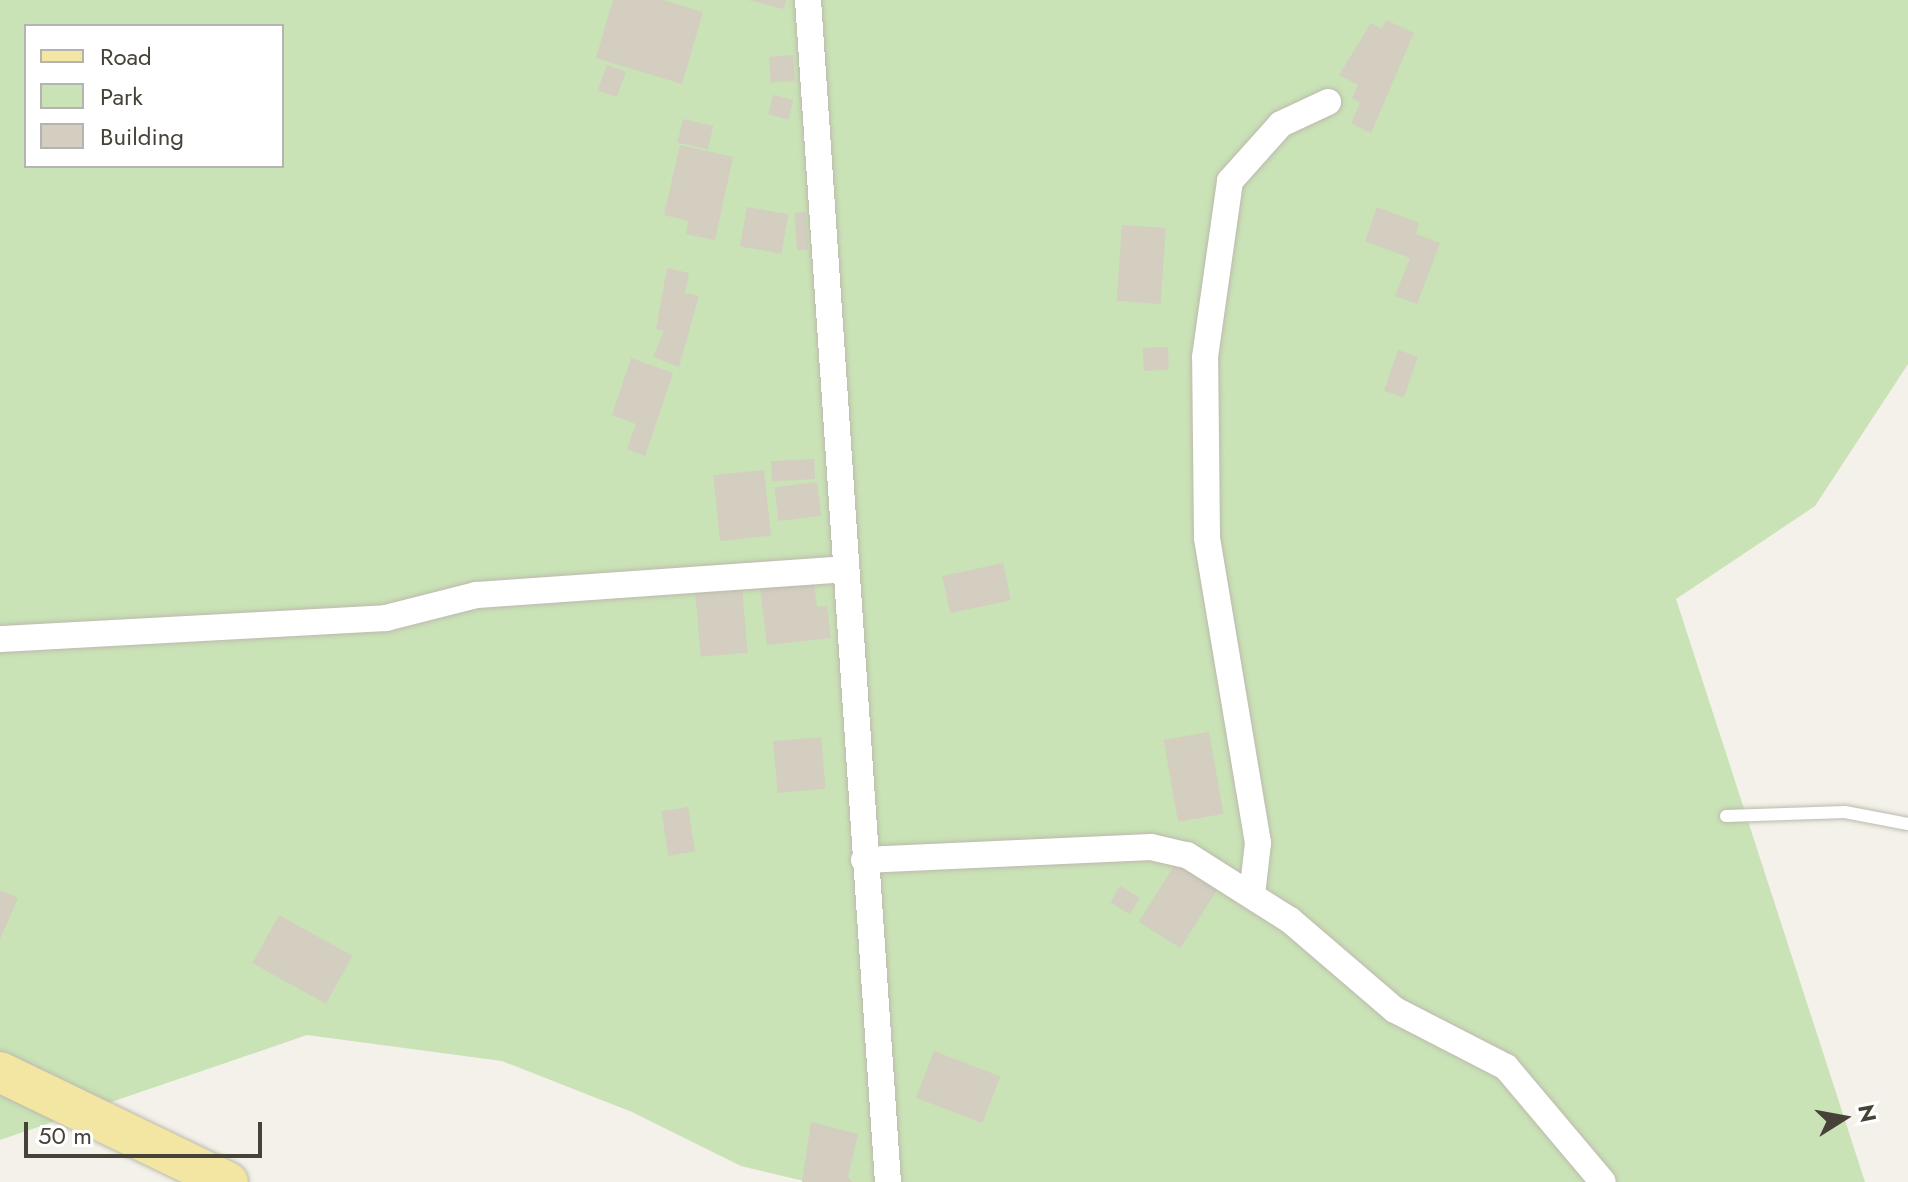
<!DOCTYPE html>
<style>
body{margin:0}
#map{position:relative;width:1908px;height:1182px;overflow:hidden;background:#f3f1e9;font-family:Jost,sans-serif}
div>[style]{position:absolute}
.green>*{inset:0;background:#c9e2b6}
.building>*{inset:0;background:#d3cec0;transform-origin:0 0}
.roads{filter:drop-shadow(0 0 2px #bdb9ad) drop-shadow(0 0 2px #bdb9ad)}
.service>*{height:12px;margin:-6px;padding:0 6px;transform-origin:6px;border-radius:6px;background:#fff}
.minor>*{height:26px;margin:-13px;padding:0 13px;transform-origin:13px;border-radius:13px;background:#fff}
.primary>*{height:40px;margin:-20px;padding:0 20px;transform-origin:20px;border-radius:20px;background:#f3e6a2}
span{translate:-50% -50%;white-space:nowrap;text-align:center;line-height:1.15;-webkit-text-stroke:6px #fff;paint-order:stroke}
.legend{position:absolute;left:24px;top:24px;width:260px;height:144px;box-sizing:border-box;background:#fff;border:2px solid #b5b3af;margin:0;padding:10px 14px;list-style:none;font-size:24px;color:#464238}
.legend li{display:flex;align-items:center;gap:16px;height:40px}
.legend b{width:40px;border:2px solid #b5b3af}
.north{position:absolute;left:1804px;top:1078px;width:80px;height:80px;-webkit-text-stroke:6px #fff;paint-order:stroke;rotate:79deg;font-size:22px;font-weight:700;line-height:32px;text-align:center;color:#464238}
.north::after{content:'';display:block;margin:auto;width:28px;height:36px;background:#464238;clip-path:polygon(50% 0,100% 100%,50% 72%,0 100%)}
.scale{position:absolute;left:24px;top:1122px;width:238px;height:36px;box-sizing:border-box;border:4px solid #464238;border-top:0;padding-left:10px;font-size:24px;line-height:28px;white-space:nowrap;color:#464238;-webkit-text-stroke:6px #fff;paint-order:stroke}
</style>
<div id="map">
<div class="green">
<div style="clip-path:polygon(evenodd,0 0,1908px 0,1908px 364px,1815px 506px,1676px 599px,1865px 1182px,808px 1182px,741px 1166px,632px 1112px,502px 1061px,307px 1035px,0 1140px,0 0,26px 26px,282px 26px,282px 166px,26px 166px,26px 26px)"></div>
</div>
<div class="building">
<div style="clip-path:polygon(613px 0,663px 0,703px 12px,682px 84px,596px 58px)"></div>
<div style="clip-path:polygon(748px 0,786px 0,784px 9px)"></div>
<div style="clip-path:polygon(1386px 20px,1414px 33px,1371px 133px,1351px 123px,1360px 103px,1352px 98px,1358px 85px,1339px 75px,1371px 23px,1382px 29px)"></div>
<div style="left:793px;top:55px;width:26px;height:24px;rotate:86deg"></div>
<div style="left:607px;top:65px;width:20px;height:27px;rotate:20deg"></div>
<div style="left:773px;top:95px;width:21px;height:20px;rotate:14deg"></div>
<div style="left:683px;top:119px;width:31px;height:24px;rotate:13deg"></div>
<div style="clip-path:polygon(680px 145px,733px 157px,715px 240px,686px 234px,688px 221px,664px 215px)"></div>
<div style="left:747px;top:207px;width:42px;height:40px;rotate:10deg"></div>
<div style="clip-path:polygon(1377px 207px,1419px 223px,1416px 234px,1440px 243px,1417px 304px,1395px 296px,1410px 258px,1365px 241px)"></div>
<div style="left:805px;top:212px;width:38px;height:11px;rotate:85deg"></div>
<div style="left:1122px;top:225px;width:44px;height:76px;rotate:4deg"></div>
<div style="clip-path:polygon(667px 268px,689px 273px,685px 293px,699px 296px,679px 367px,653px 357px,664px 331px,656px 329px)"></div>
<div style="left:1168px;top:347px;width:23px;height:25px;rotate:88deg"></div>
<div style="left:1398px;top:350px;width:21px;height:43px;rotate:19deg"></div>
<div style="clip-path:polygon(631px 358px,673px 373px,645px 456px,627px 449px,636px 424px,612px 415px)"></div>
<div style="left:814px;top:459px;width:20px;height:43px;rotate:87deg"></div>
<div style="left:764px;top:470px;width:66px;height:51px;rotate:84deg"></div>
<div style="left:817px;top:482px;width:34px;height:43px;rotate:83deg"></div>
<div style="left:1003px;top:563px;width:38px;height:62px;rotate:78deg"></div>
<div style="clip-path:polygon(814px 583px,817px 607px,827px 606px,831px 638px,767px 645px,760px 588px)"></div>
<div style="left:742px;top:588px;width:65px;height:47px;rotate:85deg"></div>
<div style="left:1209px;top:732px;width:83px;height:46px;rotate:80deg"></div>
<div style="left:821px;top:737px;width:52px;height:48px;rotate:85deg"></div>
<div style="left:688px;top:807px;width:45px;height:27px;rotate:81deg"></div>
<div style="left:1177px;top:861px;width:49px;height:72px;rotate:32deg"></div>
<div style="left:1120px;top:886px;width:23px;height:19px;rotate:31deg"></div>
<div style="clip-path:polygon(0 890px,18px 898px,0 939px)"></div>
<div style="left:279px;top:915px;width:84px;height:55px;rotate:29deg"></div>
<div style="left:934px;top:1051px;width:71px;height:50px;rotate:21deg"></div>
<div style="clip-path:polygon(811px 1122px,858px 1134px,848px 1177px,853px 1182px,802px 1182px)"></div>
</div>
<div class="roads">
<div class="service">
<div style="left:1726px;top:816px;width:119px;rotate:-1.9deg"></div>
<div style="left:1845px;top:812px;width:64px;rotate:10.8deg"></div>
</div>
<div class="minor">
<div style="left:808px;top:0;width:1185px;rotate:86.13deg"></div>
<div style="left:0;top:639px;width:387px;rotate:-3.1deg"></div>
<div style="left:386px;top:618px;width:93px;rotate:-14.3deg"></div>
<div style="left:476px;top:595px;width:370px;rotate:-4deg"></div>
<div style="left:864px;top:860px;width:287px;rotate:-2.6deg"></div>
<div style="left:1151px;top:847px;width:37px;rotate:13deg"></div>
<div style="left:1187px;top:855px;width:122px;rotate:32.3deg"></div>
<div style="left:1290px;top:920px;width:138px;rotate:40.6deg"></div>
<div style="left:1395px;top:1010px;width:125px;rotate:27.2deg"></div>
<div style="left:1506px;top:1067px;width:150px;rotate:49.9deg"></div>
<div style="left:1252px;top:895px;width:52px;rotate:-83.4deg"></div>
<div style="left:1258px;top:843px;width:310px;rotate:-99.5deg"></div>
<div style="left:1207px;top:537px;width:180px;rotate:-90.6deg"></div>
<div style="left:1205px;top:357px;width:178px;rotate:-81.9deg"></div>
<div style="left:1230px;top:181px;width:76px;rotate:-48.2deg"></div>
<div style="left:1281px;top:124px;width:52px;rotate:-25.1deg"></div>
</div>
<div class="primary">
<div style="left:0;top:1072px;width:253px;rotate:25.8deg"></div>
</div>
</div>
<ul class="legend">
<li><b style="height:10px;background:#f3e6a2"></b>Road</li>
<li><b style="height:22px;background:#c9e2b6"></b>Park</li>
<li><b style="height:22px;background:#d3cec0"></b>Building</li>
</ul>
<div class="north">N</div>
<div class="scale">50 m</div>
</div>
